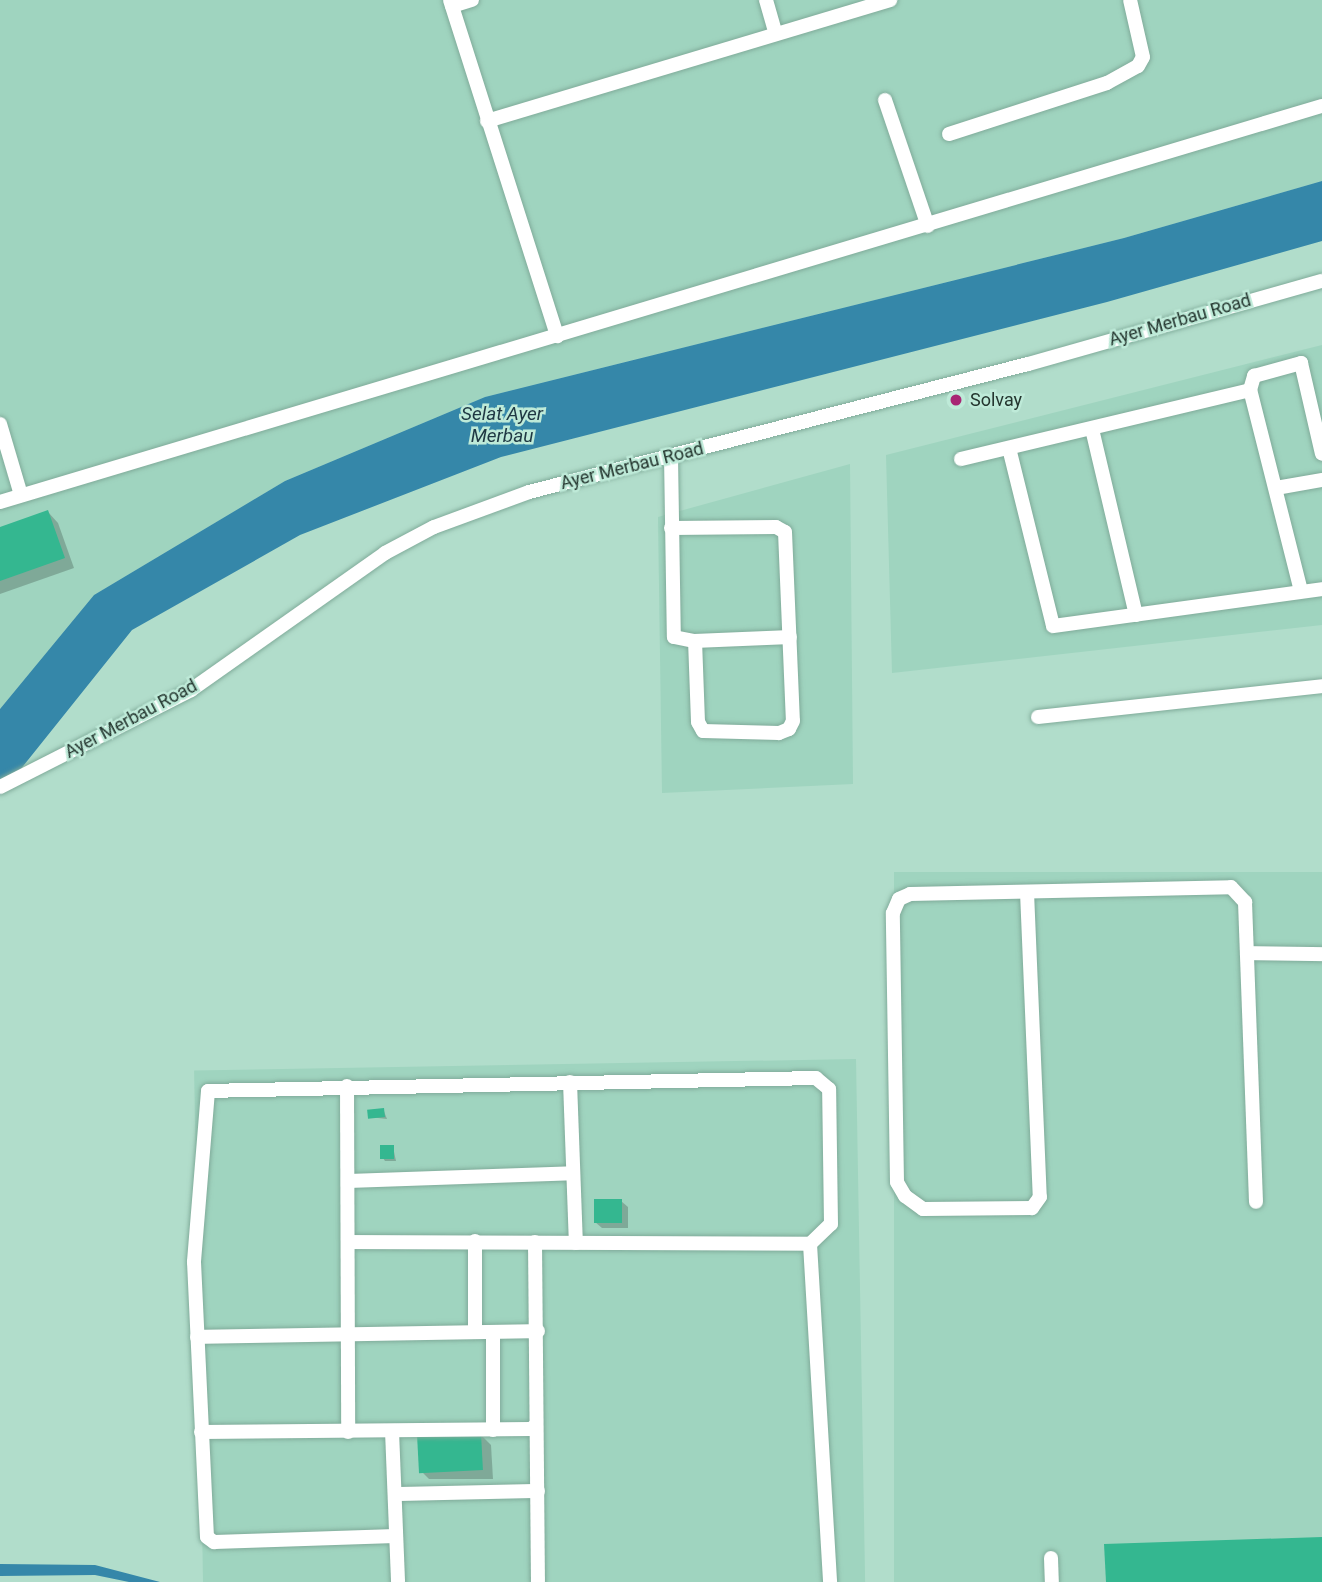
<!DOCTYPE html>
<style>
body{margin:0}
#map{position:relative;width:1322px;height:1582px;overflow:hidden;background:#b1ddcb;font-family:Roboto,sans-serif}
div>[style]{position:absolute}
.built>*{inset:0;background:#9fd4bf;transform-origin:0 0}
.water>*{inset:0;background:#3587a9}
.shadow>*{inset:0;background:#0003}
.building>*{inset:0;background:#34b790;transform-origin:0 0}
.roads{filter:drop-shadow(0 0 2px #80ab9a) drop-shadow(0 0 2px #80ab9a)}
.minor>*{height:14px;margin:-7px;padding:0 7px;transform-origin:7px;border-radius:7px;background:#fff}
.dots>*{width:19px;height:19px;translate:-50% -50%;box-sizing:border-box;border:4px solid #beead8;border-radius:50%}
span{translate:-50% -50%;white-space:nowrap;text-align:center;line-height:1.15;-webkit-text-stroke:5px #beead8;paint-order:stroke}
.street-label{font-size:18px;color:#24362f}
.poi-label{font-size:18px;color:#24362f}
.left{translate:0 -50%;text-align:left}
.water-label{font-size:19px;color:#1f3843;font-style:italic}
</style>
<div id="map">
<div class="built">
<div style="clip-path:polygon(0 0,1322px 0,1322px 181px,1124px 238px,485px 397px,285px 481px,94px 595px,0 709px)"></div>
<div style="clip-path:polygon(1322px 345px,1322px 625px,892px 673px,886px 455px)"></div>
<div style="clip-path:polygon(850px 464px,853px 784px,662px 793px,658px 517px)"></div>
<div style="left:1322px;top:872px;width:710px;height:428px;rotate:90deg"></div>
<div style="left:856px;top:1059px;width:523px;height:662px;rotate:89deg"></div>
</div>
<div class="water">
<div style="clip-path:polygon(1322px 181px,1322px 241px,1107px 302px,501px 457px,300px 535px,132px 630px,0 795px,0 709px,94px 595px,285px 481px,485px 397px,1124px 238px)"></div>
<div style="clip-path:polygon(0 1564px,95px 1565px,160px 1582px,129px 1582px,95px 1575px,0 1576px)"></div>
</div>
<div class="shadow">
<div style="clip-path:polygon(48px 512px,58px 523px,74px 568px,0 594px,0 529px)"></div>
<div style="clip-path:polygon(383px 1109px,387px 1119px,369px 1117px)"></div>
<div style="clip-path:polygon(393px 1147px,396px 1161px,385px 1161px,383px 1158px)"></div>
<div style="clip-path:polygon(621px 1201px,628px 1207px,628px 1228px,602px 1228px,595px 1222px)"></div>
<div style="clip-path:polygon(481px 1435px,491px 1445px,493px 1479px,429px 1479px,419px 1469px)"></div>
</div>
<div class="building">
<div style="clip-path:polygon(48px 510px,65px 558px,0 581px,0 527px)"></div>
<div style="left:384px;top:1108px;width:9px;height:17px;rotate:84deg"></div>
<div style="left:394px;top:1145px;width:14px;height:14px;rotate:90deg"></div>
<div style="left:594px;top:1199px;width:28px;height:24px"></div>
<div style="left:481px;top:1433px;width:37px;height:64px;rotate:87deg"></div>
<div style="clip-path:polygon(1322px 1537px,1322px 1582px,1106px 1582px,1104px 1544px)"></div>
</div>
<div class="roads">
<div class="minor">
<div style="left:450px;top:0;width:353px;rotate:72.3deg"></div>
<div style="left:766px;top:0;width:35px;rotate:74deg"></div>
<div style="left:452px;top:6px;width:21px;rotate:-17deg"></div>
<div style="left:885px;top:100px;width:133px;rotate:71.2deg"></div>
<div style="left:487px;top:121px;width:421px;rotate:-16.7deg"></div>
<div style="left:949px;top:134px;width:166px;rotate:-17.9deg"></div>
<div style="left:1107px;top:83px;width:35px;rotate:-29deg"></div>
<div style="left:1138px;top:66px;width:10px;rotate:-61deg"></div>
<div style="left:1143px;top:57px;width:58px;rotate:-102.8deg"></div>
<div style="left:0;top:424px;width:74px;rotate:73.5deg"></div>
<div style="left:1092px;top:429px;width:191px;rotate:76.7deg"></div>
<div style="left:1009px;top:448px;width:183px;rotate:76.1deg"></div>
<div style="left:1053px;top:626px;width:272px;rotate:-7.8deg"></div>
<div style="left:671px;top:456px;width:181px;rotate:89.1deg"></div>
<div style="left:674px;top:637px;width:21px;rotate:11deg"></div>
<div style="left:695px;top:641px;width:95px;rotate:-2.4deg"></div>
<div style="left:961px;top:459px;width:297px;rotate:-13.4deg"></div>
<div style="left:1276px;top:488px;width:47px;rotate:-9.9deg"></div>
<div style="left:0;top:502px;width:1380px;rotate:-16.68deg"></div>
<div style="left:671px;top:528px;width:105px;rotate:-0.5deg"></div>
<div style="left:776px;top:527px;width:10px;rotate:29deg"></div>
<div style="left:785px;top:532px;width:189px;rotate:87.6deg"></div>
<div style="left:793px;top:721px;width:9px;rotate:117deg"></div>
<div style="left:789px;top:729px;width:11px;rotate:158deg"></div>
<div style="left:779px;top:733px;width:76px;rotate:-178.5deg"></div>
<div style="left:703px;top:731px;width:10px;rotate:-119deg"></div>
<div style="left:698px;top:722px;width:81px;rotate:-92.1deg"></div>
<div style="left:1301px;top:591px;width:207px;rotate:-104.2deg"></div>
<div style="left:1250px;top:390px;width:15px;rotate:-74deg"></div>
<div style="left:1254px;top:376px;width:49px;rotate:-15.5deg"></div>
<div style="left:1301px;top:363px;width:93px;rotate:77deg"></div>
<div style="left:1038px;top:717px;width:286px;rotate:-6.2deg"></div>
<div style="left:0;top:787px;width:214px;rotate:-26.9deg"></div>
<div style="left:191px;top:690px;width:237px;rotate:-35.2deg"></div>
<div style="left:385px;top:553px;width:55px;rotate:-28deg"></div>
<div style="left:434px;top:527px;width:101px;rotate:-20.2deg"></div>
<div style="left:529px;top:492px;width:515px;rotate:-14.39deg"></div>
<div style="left:1028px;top:364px;width:305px;rotate:-15.8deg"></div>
<div style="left:1027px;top:892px;width:305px;rotate:87.6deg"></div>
<div style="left:1040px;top:1197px;width:14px;rotate:126deg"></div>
<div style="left:1032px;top:1208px;width:109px;rotate:179.5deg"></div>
<div style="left:923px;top:1209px;width:22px;rotate:-144deg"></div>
<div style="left:905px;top:1196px;width:16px;rotate:-120deg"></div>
<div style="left:897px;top:1182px;width:269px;rotate:-90.9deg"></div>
<div style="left:893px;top:913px;width:15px;rotate:-67deg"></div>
<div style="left:899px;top:899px;width:12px;rotate:-24deg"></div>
<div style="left:910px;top:894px;width:321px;rotate:-1.2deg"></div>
<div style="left:1231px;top:887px;width:21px;rotate:47deg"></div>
<div style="left:1245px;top:902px;width:300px;rotate:87.9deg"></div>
<div style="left:1247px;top:953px;width:75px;rotate:0.8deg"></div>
<div style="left:570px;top:1082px;width:161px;rotate:87.9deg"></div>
<div style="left:347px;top:1086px;width:346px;rotate:89.8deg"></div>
<div style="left:348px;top:1181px;width:225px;rotate:-2deg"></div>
<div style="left:475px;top:1241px;width:91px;rotate:90deg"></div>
<div style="left:349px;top:1242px;width:461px;rotate:0.2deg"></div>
<div style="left:810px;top:1244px;width:29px;rotate:-44deg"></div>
<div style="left:831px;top:1224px;width:135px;rotate:-90.8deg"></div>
<div style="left:829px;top:1089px;width:17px;rotate:-140deg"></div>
<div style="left:816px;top:1078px;width:608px;rotate:178.78deg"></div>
<div style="left:208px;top:1091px;width:172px;rotate:94.7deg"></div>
<div style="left:194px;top:1262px;width:275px;rotate:87.3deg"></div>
<div style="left:207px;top:1537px;width:9px;rotate:36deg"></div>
<div style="left:214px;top:1542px;width:182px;rotate:-1.9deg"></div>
<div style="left:535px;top:1242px;width:340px;rotate:89.5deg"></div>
<div style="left:810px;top:1244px;width:339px;rotate:86.6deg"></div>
<div style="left:493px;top:1332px;width:98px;rotate:90deg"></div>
<div style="left:197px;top:1337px;width:341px;rotate:-1deg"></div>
<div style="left:392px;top:1431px;width:151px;rotate:87.7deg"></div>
<div style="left:201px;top:1432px;width:330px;rotate:-0.5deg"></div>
<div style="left:531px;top:1429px;width:6px;rotate:-39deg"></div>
<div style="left:395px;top:1494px;width:143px;rotate:-1.2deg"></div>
<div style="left:1051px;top:1558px;width:24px;rotate:88deg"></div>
</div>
</div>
<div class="dots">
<div style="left:956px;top:400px;background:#a82674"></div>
</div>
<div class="street-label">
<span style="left:1180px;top:320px;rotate:-16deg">Ayer Merbau Road</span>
<span style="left:632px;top:466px;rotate:-14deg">Ayer Merbau Road</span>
<span style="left:131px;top:719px;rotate:-28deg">Ayer Merbau Road</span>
</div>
<div class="poi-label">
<span class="left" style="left:970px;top:400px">Solvay</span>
</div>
<div class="water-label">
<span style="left:502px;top:425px">Selat Ayer<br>Merbau</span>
</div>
</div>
